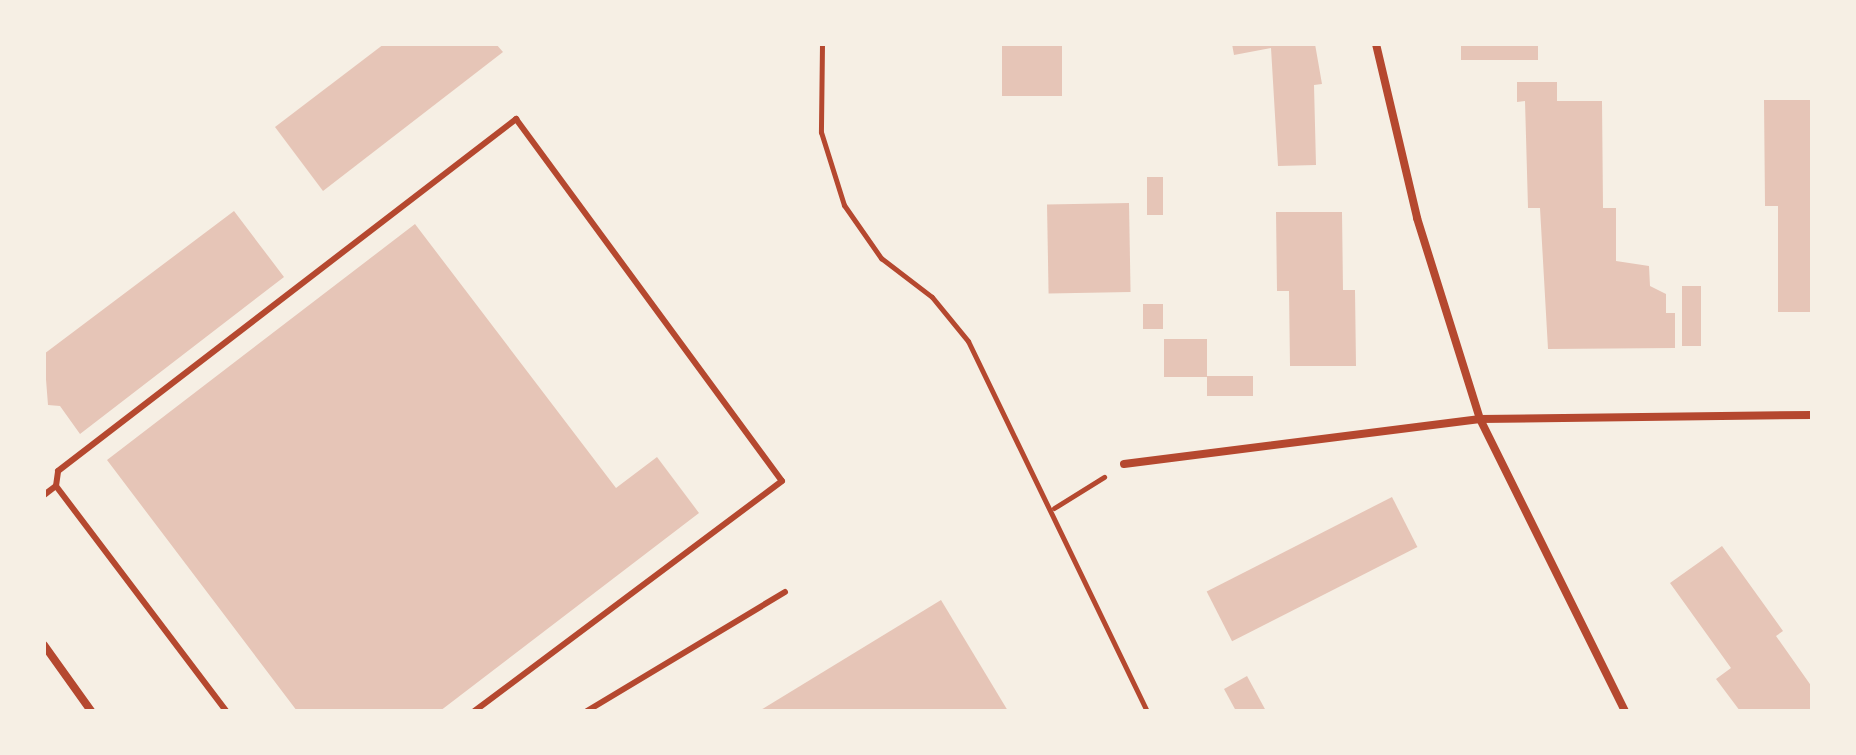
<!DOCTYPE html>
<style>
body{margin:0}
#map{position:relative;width:1856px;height:755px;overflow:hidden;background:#f6efe4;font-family:"Nunito Sans",sans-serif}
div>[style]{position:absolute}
.building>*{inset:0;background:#e6c5b7;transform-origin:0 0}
.path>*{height:5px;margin:-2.5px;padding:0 2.5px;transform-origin:2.5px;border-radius:2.5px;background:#b5482f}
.service>*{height:6px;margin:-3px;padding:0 3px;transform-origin:3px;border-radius:3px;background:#b5482f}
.minor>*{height:8px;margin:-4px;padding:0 4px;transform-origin:4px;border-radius:4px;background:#b5482f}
span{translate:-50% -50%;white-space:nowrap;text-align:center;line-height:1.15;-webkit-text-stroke:6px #f6efe4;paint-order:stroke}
.frame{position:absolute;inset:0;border:46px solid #f6efe4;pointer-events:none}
</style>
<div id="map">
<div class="building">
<div style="clip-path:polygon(384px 44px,496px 44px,503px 52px,323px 191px,275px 127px)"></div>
<div style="left:1002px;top:44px;width:60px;height:52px"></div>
<div style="clip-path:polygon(1232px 44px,1315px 44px,1322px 84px,1314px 85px,1316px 165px,1278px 166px,1271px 48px,1234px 55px)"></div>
<div style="left:1461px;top:44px;width:77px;height:16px"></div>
<div style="clip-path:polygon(1517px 82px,1557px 82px,1557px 101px,1602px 101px,1603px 208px,1616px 208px,1616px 261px,1649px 266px,1650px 286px,1666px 294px,1666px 313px,1675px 313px,1675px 348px,1548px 349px,1540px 208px,1528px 208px,1525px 101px,1517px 102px)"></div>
<div style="clip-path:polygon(1764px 100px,1812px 100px,1812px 312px,1778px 312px,1778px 206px,1765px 206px)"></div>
<div style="left:1147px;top:177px;width:16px;height:38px"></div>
<div style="left:1129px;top:203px;width:89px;height:82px;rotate:89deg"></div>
<div style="clip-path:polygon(234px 211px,284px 277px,80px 434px,60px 406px,48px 405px,44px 354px)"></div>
<div style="clip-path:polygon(1276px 212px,1342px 212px,1343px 290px,1355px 290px,1356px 366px,1290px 366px,1289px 291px,1277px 291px)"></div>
<div style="clip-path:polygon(415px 224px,616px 488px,657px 457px,699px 513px,440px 711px,297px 711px,107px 460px)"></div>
<div style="left:1682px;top:286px;width:19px;height:60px"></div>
<div style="left:1143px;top:304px;width:20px;height:25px"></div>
<div style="left:1164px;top:339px;width:43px;height:38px"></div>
<div style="left:1253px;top:376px;width:20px;height:46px;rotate:90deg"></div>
<div style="left:1392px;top:497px;width:56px;height:208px;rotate:63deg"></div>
<div style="clip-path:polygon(1722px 546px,1783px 631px,1776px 636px,1812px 687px,1812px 711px,1740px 711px,1716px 679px,1731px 668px,1670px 583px)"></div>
<div style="clip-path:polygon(941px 600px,1008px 711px,759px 711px)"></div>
<div style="clip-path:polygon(1247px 676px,1266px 711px,1236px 711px,1224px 689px)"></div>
</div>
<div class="path">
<div style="left:822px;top:44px;width:88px;rotate:90.7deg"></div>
<div style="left:821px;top:132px;width:77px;rotate:72.5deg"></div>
<div style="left:844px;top:205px;width:65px;rotate:55.1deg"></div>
<div style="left:881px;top:258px;width:64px;rotate:37.4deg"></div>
<div style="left:932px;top:297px;width:57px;rotate:50.7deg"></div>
<div style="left:968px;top:341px;width:411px;rotate:64.2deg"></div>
<div style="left:1054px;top:508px;width:59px;rotate:-31.8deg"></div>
</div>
<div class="service">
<div style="left:56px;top:486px;width:15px;rotate:-82deg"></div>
<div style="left:58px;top:471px;width:578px;rotate:-37.54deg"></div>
<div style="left:516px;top:119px;width:449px;rotate:53.7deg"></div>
<div style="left:782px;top:481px;width:384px;rotate:143.2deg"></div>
<div style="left:44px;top:495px;width:15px;rotate:-37deg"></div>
<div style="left:56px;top:486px;width:282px;rotate:52.9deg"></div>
<div style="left:587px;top:711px;width:231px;rotate:-31deg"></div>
</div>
<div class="minor">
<div style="left:1376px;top:44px;width:179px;rotate:76.7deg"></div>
<div style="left:1417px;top:218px;width:211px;rotate:72.6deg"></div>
<div style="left:1480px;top:419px;width:326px;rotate:63.6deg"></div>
<div style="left:1124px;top:464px;width:359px;rotate:-7.2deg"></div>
<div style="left:1480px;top:419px;width:332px;rotate:-0.7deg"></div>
<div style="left:44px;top:645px;width:81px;rotate:54.5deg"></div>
</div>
<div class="frame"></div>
</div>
